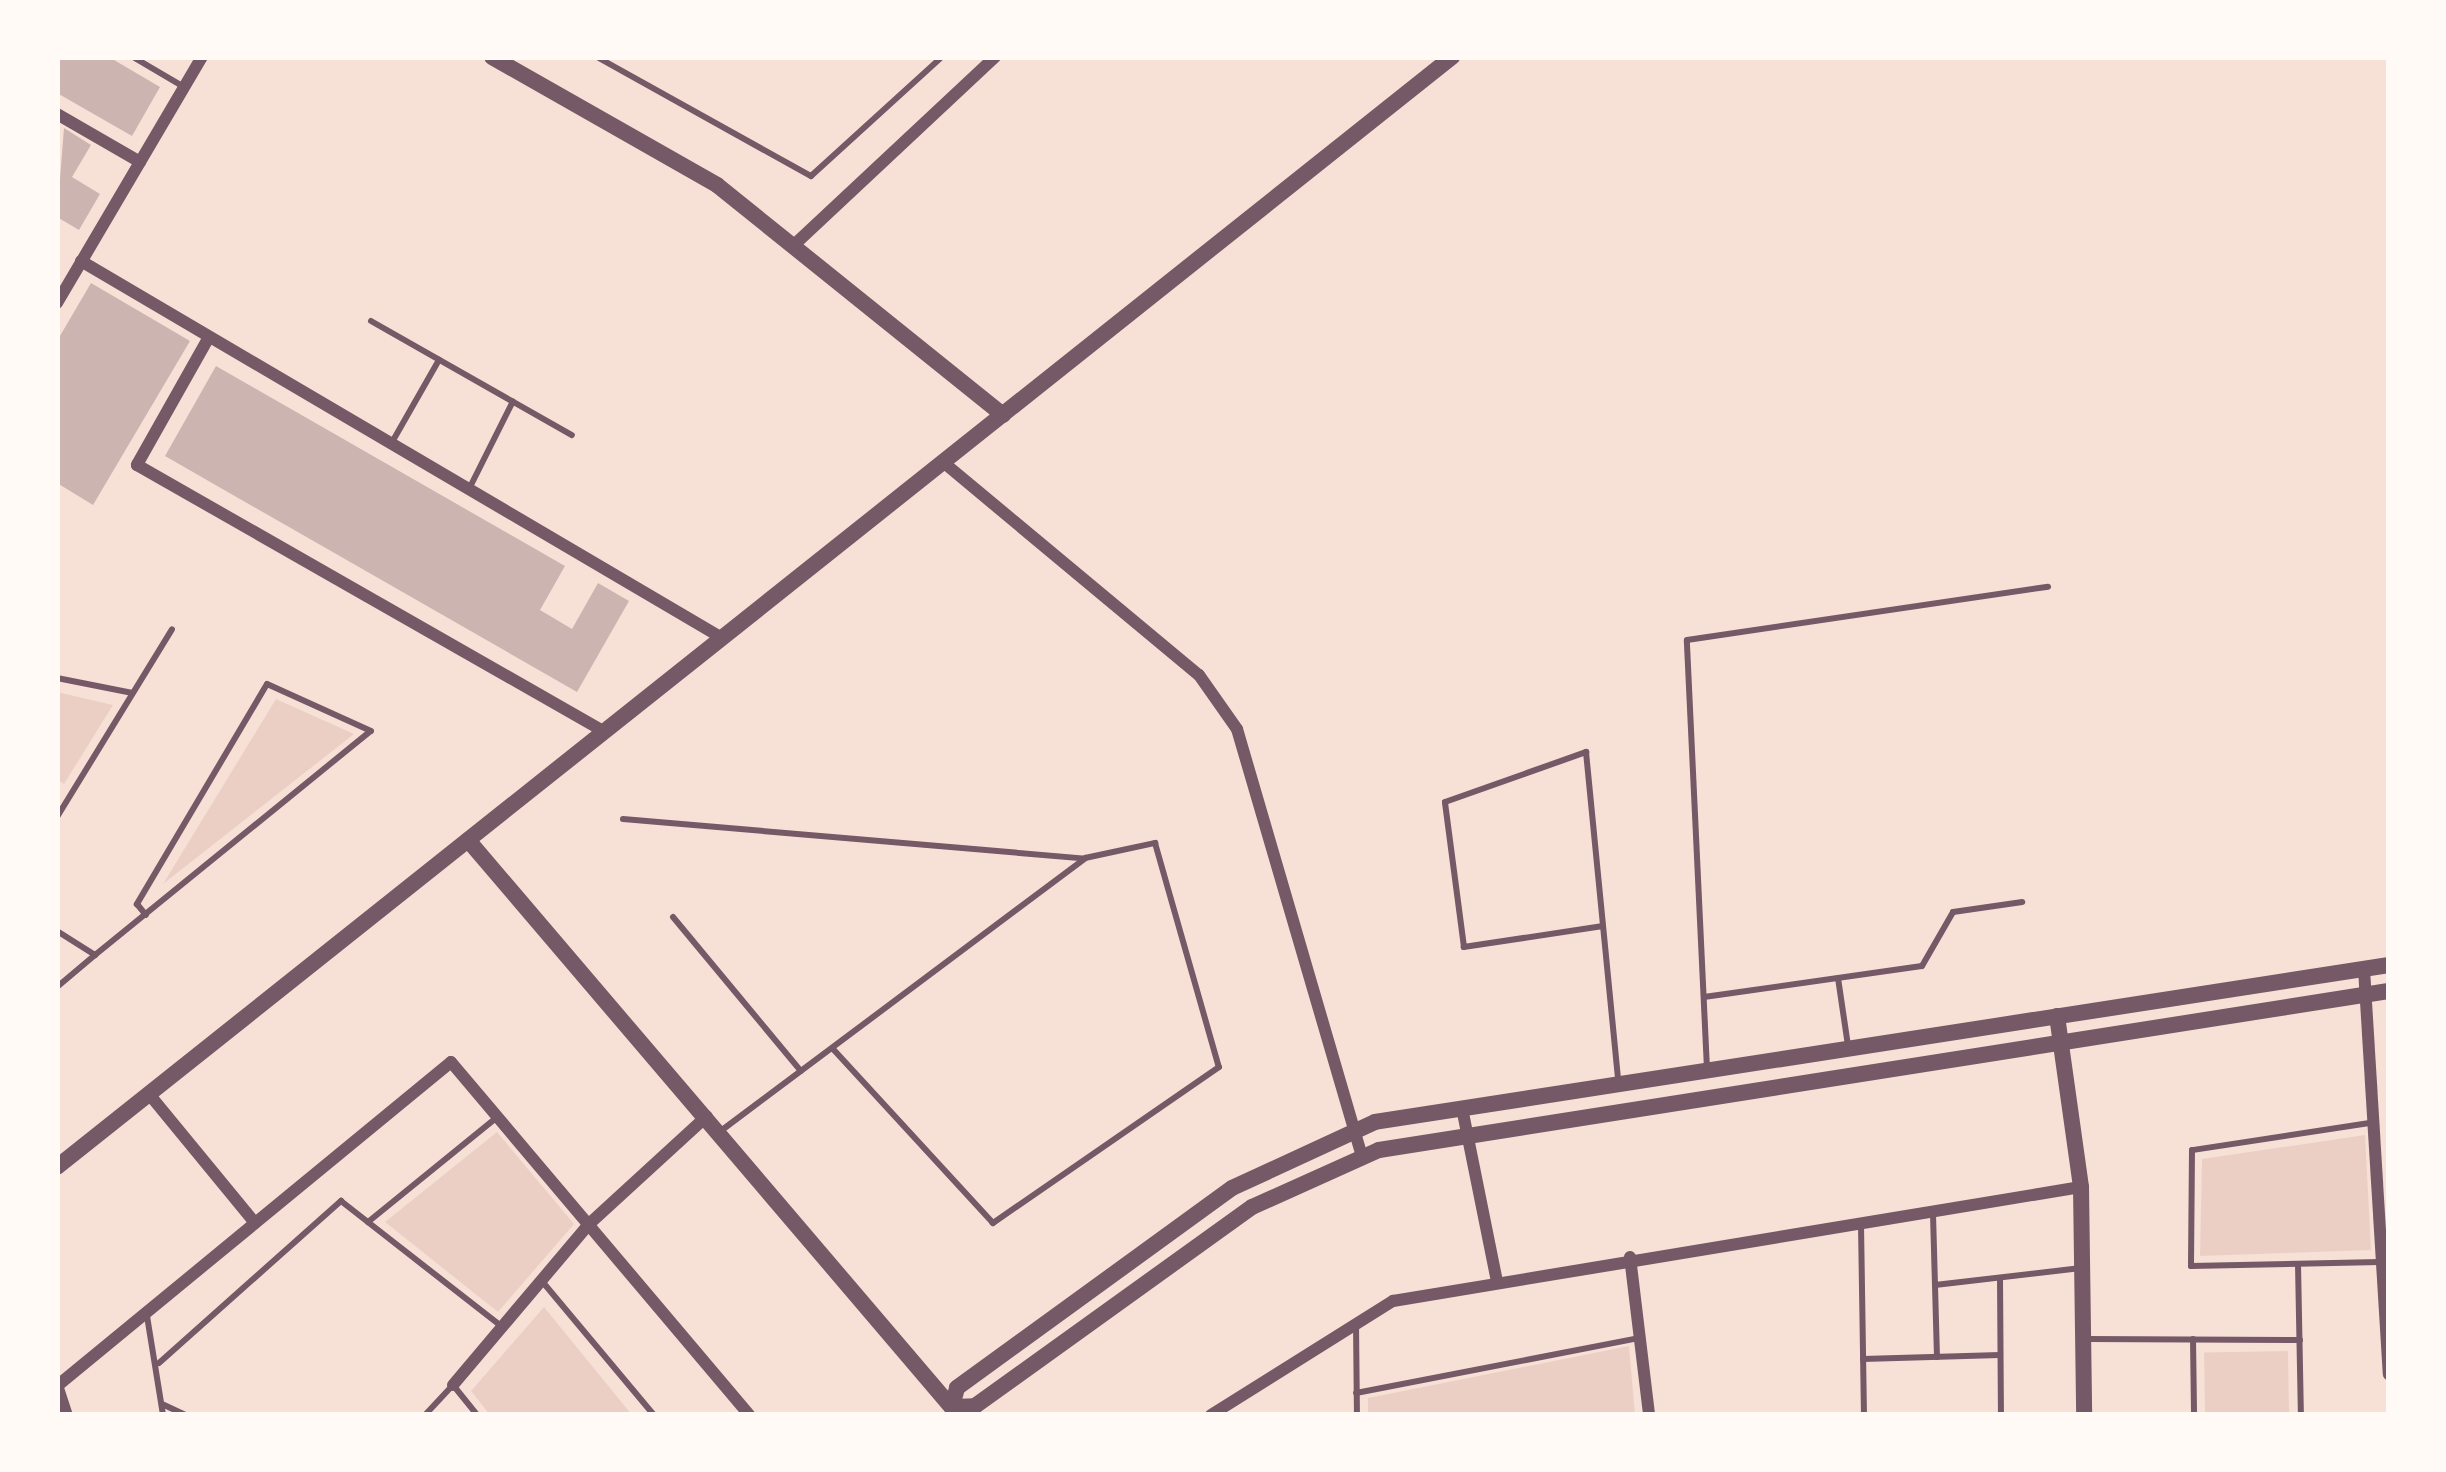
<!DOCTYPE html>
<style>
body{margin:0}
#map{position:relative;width:2446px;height:1472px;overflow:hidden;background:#f7e1d7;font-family:Ubuntu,sans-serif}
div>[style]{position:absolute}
.green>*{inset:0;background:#ebcfc5;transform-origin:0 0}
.building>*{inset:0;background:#ccb4b1}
.service>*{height:6px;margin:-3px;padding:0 3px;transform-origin:3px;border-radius:3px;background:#755966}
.minor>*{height:12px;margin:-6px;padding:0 6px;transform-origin:6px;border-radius:6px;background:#755966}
.tertiary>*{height:16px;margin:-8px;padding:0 8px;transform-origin:8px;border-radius:8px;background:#755966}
span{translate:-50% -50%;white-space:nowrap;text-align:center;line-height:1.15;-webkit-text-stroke:10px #fffaf5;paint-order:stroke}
.frame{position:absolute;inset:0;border:60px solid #fffaf5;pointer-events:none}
</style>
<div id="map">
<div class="green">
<div style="clip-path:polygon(57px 692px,113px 705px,64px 784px,57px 779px)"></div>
<div style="clip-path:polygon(276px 699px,354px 734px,163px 884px)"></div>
<div style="clip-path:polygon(497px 1132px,574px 1224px,498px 1312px,385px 1222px)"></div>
<div style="clip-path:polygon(2365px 1135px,2371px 1250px,2200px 1256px,2202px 1159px)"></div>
<div style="clip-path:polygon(544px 1307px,632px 1415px,490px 1415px,471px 1391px)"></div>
<div style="clip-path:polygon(1629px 1346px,1635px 1415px,1368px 1415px,1368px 1398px)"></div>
<div style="left:2288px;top:1351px;width:64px;height:84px;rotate:89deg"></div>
</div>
<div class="building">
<div style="clip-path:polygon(57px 57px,109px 57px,160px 87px,132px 136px,57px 93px)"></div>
<div style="clip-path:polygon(64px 128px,91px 145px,72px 177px,100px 194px,79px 230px,57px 217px)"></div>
<div style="clip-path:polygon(91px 283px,190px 341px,93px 505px,57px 483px,57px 341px)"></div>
<div style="clip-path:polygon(216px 366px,565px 566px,540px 610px,572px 629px,598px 583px,629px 601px,577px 692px,165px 456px)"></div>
</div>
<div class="service">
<div style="left:133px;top:57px;width:59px;rotate:30.5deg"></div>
<div style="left:597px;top:57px;width:245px;rotate:29.1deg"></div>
<div style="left:811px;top:176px;width:177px;rotate:-42.3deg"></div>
<div style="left:371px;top:321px;width:231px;rotate:29.6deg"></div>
<div style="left:391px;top:444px;width:97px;rotate:-60.3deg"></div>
<div style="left:469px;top:489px;width:98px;rotate:-63.4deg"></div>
<div style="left:57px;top:678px;width:77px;rotate:11.2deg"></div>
<div style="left:57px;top:817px;width:220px;rotate:-58.5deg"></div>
<div style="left:623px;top:819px;width:461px;rotate:4.9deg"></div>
<div style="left:673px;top:917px;width:200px;rotate:50.3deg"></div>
<div style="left:1603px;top:926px;width:141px;rotate:171.4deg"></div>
<div style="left:1464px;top:947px;width:146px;rotate:-97.5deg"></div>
<div style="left:1445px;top:802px;width:150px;rotate:-19.5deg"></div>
<div style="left:1586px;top:752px;width:330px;rotate:84.4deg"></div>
<div style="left:57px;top:931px;width:45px;rotate:32.3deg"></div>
<div style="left:1838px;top:978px;width:69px;rotate:81.6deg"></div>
<div style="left:57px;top:987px;width:50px;rotate:-40.1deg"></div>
<div style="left:95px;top:955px;width:355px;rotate:-39.1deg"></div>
<div style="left:371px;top:731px;width:114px;rotate:-155.7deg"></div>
<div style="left:267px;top:684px;width:256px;rotate:120.6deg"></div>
<div style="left:137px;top:904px;width:14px;rotate:51deg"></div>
<div style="left:1704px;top:997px;width:220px;rotate:-8.1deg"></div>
<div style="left:1922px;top:966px;width:62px;rotate:-60.1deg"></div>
<div style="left:1953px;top:912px;width:70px;rotate:-8.2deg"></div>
<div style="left:1707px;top:1069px;width:429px;rotate:-92.7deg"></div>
<div style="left:1687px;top:640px;width:365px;rotate:-8.4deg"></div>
<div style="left:2376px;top:1122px;width:186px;rotate:171.3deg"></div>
<div style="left:2192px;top:1150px;width:116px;rotate:90.5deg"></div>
<div style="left:2191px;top:1266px;width:189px;rotate:-1.2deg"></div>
<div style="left:722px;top:1130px;width:454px;rotate:-36.8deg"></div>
<div style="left:1085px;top:858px;width:72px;rotate:-12.1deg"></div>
<div style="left:1155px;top:843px;width:233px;rotate:74.1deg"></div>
<div style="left:1219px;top:1067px;width:275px;rotate:145.4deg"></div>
<div style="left:993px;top:1223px;width:236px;rotate:-132.6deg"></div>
<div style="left:1933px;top:1214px;width:143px;rotate:88.4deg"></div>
<div style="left:368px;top:1222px;width:166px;rotate:-39.1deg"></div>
<div style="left:1861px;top:1225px;width:190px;rotate:89.1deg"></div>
<div style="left:2298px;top:1264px;width:151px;rotate:88.9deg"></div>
<div style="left:2000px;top:1278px;width:137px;rotate:89.6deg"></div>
<div style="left:541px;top:1280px;width:176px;rotate:50.1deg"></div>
<div style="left:1935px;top:1285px;width:147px;rotate:-6.6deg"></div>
<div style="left:147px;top:1316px;width:100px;rotate:80.8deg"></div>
<div style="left:1356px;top:1323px;width:92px;rotate:89.4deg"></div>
<div style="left:2087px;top:1339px;width:213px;rotate:0.3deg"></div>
<div style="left:2193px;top:1339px;width:76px;rotate:89.2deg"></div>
<div style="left:1863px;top:1359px;width:137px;rotate:-1.7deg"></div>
<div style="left:159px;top:1363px;width:244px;rotate:-41.7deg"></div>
<div style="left:341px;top:1201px;width:203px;rotate:38deg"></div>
<div style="left:1356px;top:1393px;width:289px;rotate:-11deg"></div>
<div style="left:162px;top:1404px;width:26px;rotate:25deg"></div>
<div style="left:425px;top:1415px;width:41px;rotate:-47deg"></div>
<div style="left:453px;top:1385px;width:38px;rotate:51deg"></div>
</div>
<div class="minor">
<div style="left:57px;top:114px;width:96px;rotate:30deg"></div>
<div style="left:794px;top:245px;width:275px;rotate:-43.1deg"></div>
<div style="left:81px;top:261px;width:744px;rotate:30.46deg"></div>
<div style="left:57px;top:303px;width:286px;rotate:-59.5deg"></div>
<div style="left:209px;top:337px;width:147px;rotate:119.4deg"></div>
<div style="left:137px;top:465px;width:539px;rotate:29.71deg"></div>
<div style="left:943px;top:462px;width:333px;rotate:39.8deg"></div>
<div style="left:1199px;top:675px;width:66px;rotate:54.9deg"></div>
<div style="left:1237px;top:729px;width:445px;rotate:73.7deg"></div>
<div style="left:2364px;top:969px;width:406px;rotate:86.5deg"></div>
<div style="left:149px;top:1094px;width:167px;rotate:50.6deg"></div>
<div style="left:1462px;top:1108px;width:177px;rotate:78.6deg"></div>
<div style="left:1630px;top:1257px;width:159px;rotate:83.1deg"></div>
<div style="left:57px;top:1385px;width:32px;rotate:72deg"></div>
<div style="left:453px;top:1385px;width:209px;rotate:-49.8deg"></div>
<div style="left:588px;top:1225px;width:161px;rotate:-42.5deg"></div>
<div style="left:57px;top:1386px;width:510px;rotate:-39.43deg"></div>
<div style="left:451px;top:1062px;width:462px;rotate:49.8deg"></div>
<div style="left:1211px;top:1415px;width:215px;rotate:-32.1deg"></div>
<div style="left:1393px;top:1301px;width:697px;rotate:-9.41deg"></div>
</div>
<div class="tertiary">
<div style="left:492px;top:57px;width:259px;rotate:29.6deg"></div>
<div style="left:717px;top:185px;width:367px;rotate:38.8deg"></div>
<div style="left:468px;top:840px;width:749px;rotate:49.55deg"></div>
<div style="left:2389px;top:965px;width:1026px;rotate:171.2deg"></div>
<div style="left:1375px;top:1122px;width:157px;rotate:155.2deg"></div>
<div style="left:1232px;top:1188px;width:340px;rotate:144deg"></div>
<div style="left:957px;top:1388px;width:20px;rotate:105deg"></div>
<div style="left:952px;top:1407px;width:23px;rotate:-2deg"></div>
<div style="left:975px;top:1406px;width:341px;rotate:-35.7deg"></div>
<div style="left:1252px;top:1207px;width:139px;rotate:-24.2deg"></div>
<div style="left:1379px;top:1150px;width:1022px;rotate:-8.95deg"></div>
<div style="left:2057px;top:1016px;width:173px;rotate:82deg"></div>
<div style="left:2081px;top:1187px;width:228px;rotate:89.2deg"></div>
<div style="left:57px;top:1167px;width:1783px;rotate:-38.51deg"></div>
</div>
<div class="frame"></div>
</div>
